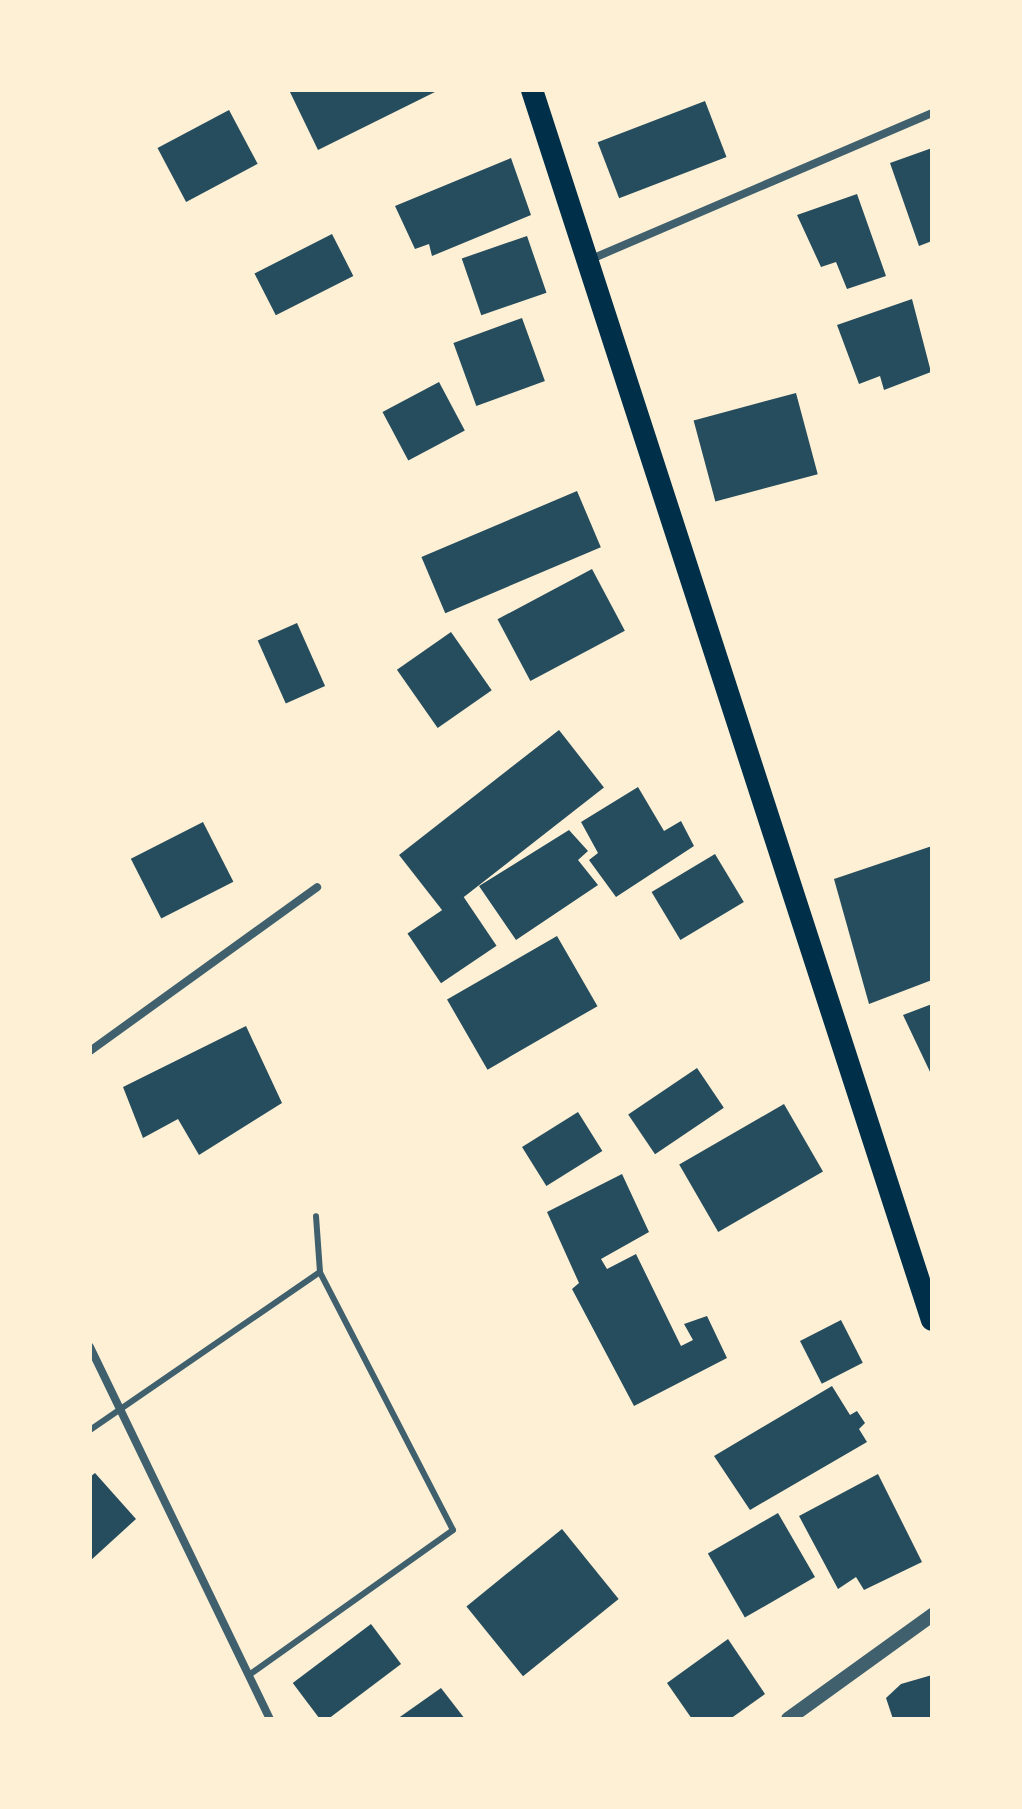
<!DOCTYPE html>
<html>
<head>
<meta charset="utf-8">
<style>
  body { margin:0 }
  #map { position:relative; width:1022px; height:1809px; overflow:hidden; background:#fdf0d5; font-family:Mulish,sans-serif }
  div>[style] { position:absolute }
  .building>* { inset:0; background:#264d5e; transform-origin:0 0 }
  .service>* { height:6px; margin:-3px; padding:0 3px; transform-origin:3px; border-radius:3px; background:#3f606c }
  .minor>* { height:8px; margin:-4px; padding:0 4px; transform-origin:4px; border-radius:4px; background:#3f606c }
  .tertiary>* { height:14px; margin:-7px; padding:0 7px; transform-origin:7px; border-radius:7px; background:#3f606c }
  .trunk>* { height:22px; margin:-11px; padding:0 11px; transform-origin:11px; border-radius:11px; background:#003049 }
  span { translate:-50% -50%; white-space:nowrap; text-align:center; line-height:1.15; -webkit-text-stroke:7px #fdf0d5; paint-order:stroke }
  .frame { position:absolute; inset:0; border:92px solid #fdf0d5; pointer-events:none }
</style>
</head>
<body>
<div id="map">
  <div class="building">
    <div style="clip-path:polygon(289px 90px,439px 90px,318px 150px)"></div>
    <div style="left:705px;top:101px;width:60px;height:115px;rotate:69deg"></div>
    <div style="left:229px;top:110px;width:61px;height:81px;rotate:62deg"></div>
    <div style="clip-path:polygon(932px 148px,932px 241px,919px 246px,890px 163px)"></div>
    <div style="clip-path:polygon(511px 158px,531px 215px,432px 256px,429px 244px,415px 249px,395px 206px)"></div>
    <div style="clip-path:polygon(857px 194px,886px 276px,847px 289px,836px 262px,821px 267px,797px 215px)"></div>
    <div style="left:332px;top:234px;width:47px;height:87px;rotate:63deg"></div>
    <div style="left:527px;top:236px;width:60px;height:69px;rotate:71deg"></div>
    <div style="clip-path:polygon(912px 299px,931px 372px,884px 390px,880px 376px,859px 384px,837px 325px)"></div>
    <div style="left:522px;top:318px;width:67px;height:73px;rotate:70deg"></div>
    <div style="left:439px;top:382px;width:55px;height:64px;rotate:62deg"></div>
    <div style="left:796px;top:393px;width:84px;height:106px;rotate:75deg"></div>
    <div style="left:577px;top:491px;width:61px;height:169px;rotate:67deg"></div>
    <div style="left:592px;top:569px;width:70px;height:107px;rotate:62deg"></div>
    <div style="left:297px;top:623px;width:69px;height:43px;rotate:66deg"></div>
    <div style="left:451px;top:632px;width:71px;height:66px;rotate:55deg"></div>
    <div style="left:559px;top:730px;width:73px;height:203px;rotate:52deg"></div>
    <div style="clip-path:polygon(638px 787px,664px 831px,681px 821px,694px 846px,616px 897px,589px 860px,598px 853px,581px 822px)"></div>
    <div style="left:203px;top:822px;width:67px;height:81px;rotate:63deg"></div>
    <div style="clip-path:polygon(569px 830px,588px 851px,578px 860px,598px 885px,516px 940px,479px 886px)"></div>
    <div style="clip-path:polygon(932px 846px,932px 980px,869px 1004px,834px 879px)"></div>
    <div style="left:715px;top:854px;width:56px;height:74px;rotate:59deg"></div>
    <div style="left:463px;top:896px;width:60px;height:67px;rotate:56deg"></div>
    <div style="left:557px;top:936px;width:81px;height:127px;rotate:60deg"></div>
    <div style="clip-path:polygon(932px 1004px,932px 1076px,903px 1015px)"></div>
    <div style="clip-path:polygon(246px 1026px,282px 1103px,199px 1155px,178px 1119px,143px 1138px,123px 1087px)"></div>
    <div style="left:697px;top:1068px;width:48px;height:83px;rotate:56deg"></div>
    <div style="left:784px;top:1104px;width:78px;height:121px;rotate:60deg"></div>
    <div style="left:578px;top:1112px;width:46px;height:66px;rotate:58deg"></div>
    <div style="clip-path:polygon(622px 1174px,649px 1232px,601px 1259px,607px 1269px,636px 1254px,681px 1346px,693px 1340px,684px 1324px,707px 1316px,727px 1358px,634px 1406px,572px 1289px,579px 1283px,547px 1212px)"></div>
    <div style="left:841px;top:1320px;width:48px;height:46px;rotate:63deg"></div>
    <div style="clip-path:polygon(832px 1386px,850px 1415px,857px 1411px,865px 1423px,859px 1429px,867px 1442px,750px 1510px,714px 1456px)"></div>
    <div style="clip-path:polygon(95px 1473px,136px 1519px,90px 1561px,90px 1477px)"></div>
    <div style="clip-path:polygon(878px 1474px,922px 1562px,864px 1590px,856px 1577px,838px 1589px,799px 1516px)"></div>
    <div style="left:778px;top:1513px;width:74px;height:81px;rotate:60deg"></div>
    <div style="left:562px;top:1529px;width:90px;height:123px;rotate:51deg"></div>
    <div style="left:371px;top:1624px;width:50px;height:98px;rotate:53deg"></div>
    <div style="clip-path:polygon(728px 1639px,765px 1694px,730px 1719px,692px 1719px,667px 1683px)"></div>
    <div style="clip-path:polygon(932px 1675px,932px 1719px,893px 1719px,886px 1698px,901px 1684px)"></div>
    <div style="clip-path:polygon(441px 1688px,465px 1719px,397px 1719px)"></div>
  </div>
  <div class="service">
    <div style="left:90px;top:1430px;width:279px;rotate:-34.5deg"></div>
    <div style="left:320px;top:1272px;width:56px;rotate:-94.1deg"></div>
    <div style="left:249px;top:1675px;width:250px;rotate:-35.4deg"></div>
    <div style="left:453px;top:1530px;width:290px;rotate:-117.3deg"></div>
  </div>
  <div class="minor">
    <div style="left:589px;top:260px;width:373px;rotate:-23.2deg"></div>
    <div style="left:90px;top:1051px;width:280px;rotate:-35.8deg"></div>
    <div style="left:90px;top:1347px;width:413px;rotate:64.2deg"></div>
  </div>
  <div class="tertiary">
    <div style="left:788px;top:1719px;width:178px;rotate:-35.8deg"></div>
  </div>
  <div class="trunk">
    <div style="left:532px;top:90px;width:1293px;rotate:71.99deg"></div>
  </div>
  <div class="frame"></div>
</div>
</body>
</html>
